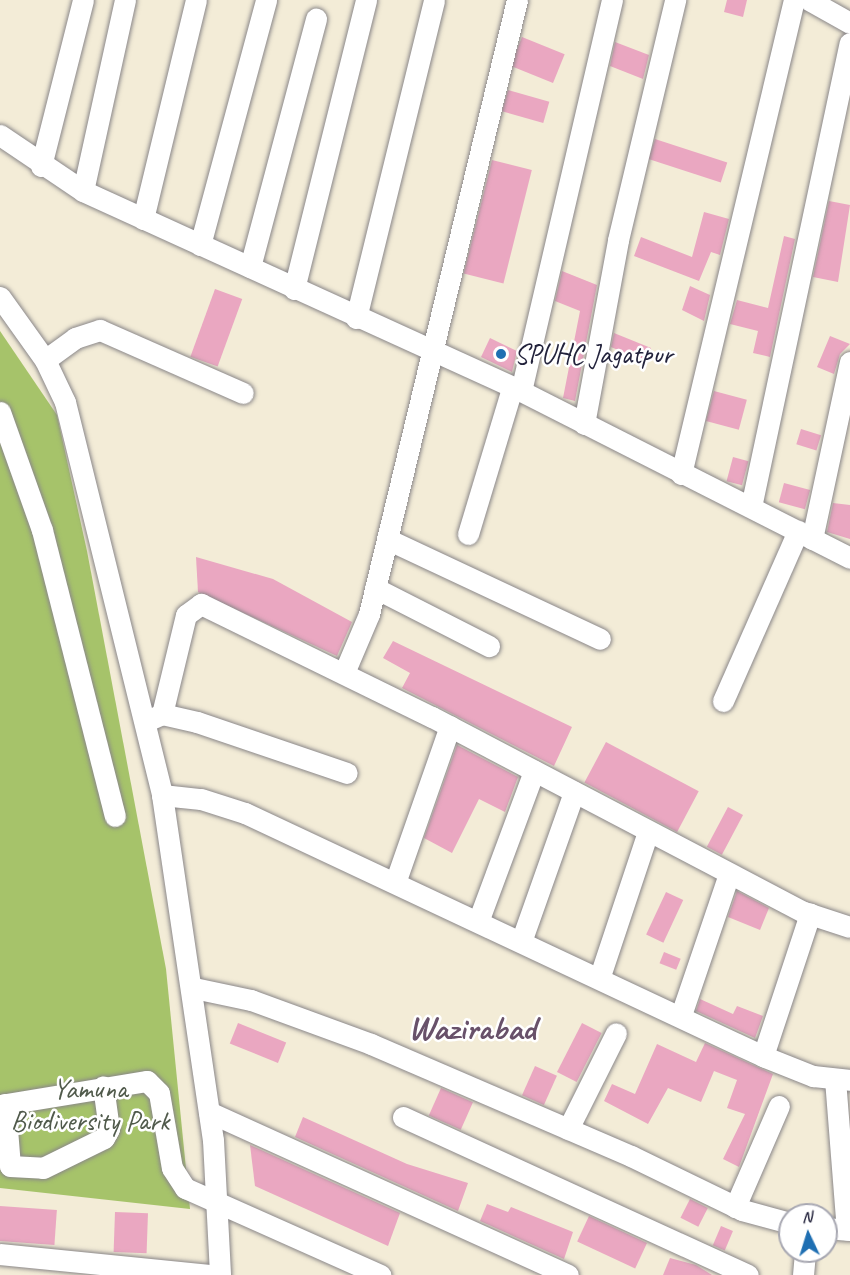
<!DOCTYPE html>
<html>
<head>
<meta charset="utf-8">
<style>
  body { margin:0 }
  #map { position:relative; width:850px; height:1275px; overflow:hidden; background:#f3ecd7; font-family:Caveat,sans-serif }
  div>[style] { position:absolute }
  .green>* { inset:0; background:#a6c36a }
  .building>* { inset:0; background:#eaa7c1; transform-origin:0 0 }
  .roads { filter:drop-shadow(0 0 2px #8a8789) drop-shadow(0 0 2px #8a8789) }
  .minor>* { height:21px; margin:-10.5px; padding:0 10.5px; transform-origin:10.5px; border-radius:10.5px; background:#fff }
  .dots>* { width:16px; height:16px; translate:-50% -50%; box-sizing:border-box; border:3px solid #fff; border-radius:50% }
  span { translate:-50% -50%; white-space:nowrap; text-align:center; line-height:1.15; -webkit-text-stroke:5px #fff; paint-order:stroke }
  .poi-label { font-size:28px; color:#22223b }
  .left { translate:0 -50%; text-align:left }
  .park-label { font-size:28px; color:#505a4b }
  .district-label { font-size:34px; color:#68516a; font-weight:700 }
  .north { position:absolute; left:778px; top:1203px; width:60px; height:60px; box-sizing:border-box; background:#fff; border:2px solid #a7a7b1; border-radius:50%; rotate:356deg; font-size:16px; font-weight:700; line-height:24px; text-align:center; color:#22223b }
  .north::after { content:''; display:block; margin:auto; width:21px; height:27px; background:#1f6fb2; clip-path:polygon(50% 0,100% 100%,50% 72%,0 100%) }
</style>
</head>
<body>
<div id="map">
  <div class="green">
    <div style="clip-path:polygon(0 331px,57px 415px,87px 551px,166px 969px,190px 1209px,0 1188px)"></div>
  </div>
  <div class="building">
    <div style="clip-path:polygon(727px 0,747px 0,743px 17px,724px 12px)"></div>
    <div style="left:522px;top:37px;width:46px;height:31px;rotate:22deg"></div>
    <div style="clip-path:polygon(615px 42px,649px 55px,643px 79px,610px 66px)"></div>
    <div style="left:508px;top:90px;width:43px;height:22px;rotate:16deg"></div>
    <div style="left:655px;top:139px;width:76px;height:21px;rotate:18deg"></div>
    <div style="left:492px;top:160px;width:41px;height:117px;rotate:14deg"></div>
    <div style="clip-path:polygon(829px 201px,850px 205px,838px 282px,813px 277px)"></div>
    <div style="clip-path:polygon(704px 212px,729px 219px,720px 255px,711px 252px,699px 281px,634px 256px,641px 237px,692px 257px)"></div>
    <div style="clip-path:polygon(784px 236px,795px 239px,770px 357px,753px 353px,758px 331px,730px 324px,737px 300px,768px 308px)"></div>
    <div style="clip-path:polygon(562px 271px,597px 285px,575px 401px,563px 398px,580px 311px,555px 301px)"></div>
    <div style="clip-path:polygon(690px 286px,710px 295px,704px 321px,682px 310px)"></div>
    <div style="left:215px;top:289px;width:29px;height:72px;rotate:20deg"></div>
    <div style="clip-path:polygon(614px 333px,651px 348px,645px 362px,611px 347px)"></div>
    <div style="clip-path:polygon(830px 336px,850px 344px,840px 354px,834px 374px,817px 367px)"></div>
    <div style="clip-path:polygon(490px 338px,517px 351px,512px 372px,481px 357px)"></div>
    <div style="left:714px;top:391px;width:34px;height:31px;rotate:15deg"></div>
    <div style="left:801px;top:429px;width:21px;height:16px;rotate:17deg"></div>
    <div style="left:733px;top:457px;width:16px;height:25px;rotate:15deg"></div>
    <div style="left:784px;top:483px;width:27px;height:20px;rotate:15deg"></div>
    <div style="clip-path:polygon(833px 503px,850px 505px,850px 539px,827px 532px)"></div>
    <div style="clip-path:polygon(196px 557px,273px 579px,352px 622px,337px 656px,198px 592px)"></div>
    <div style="clip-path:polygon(393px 641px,572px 727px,554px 766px,402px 688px,410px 673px,383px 658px)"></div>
    <div style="left:606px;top:742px;width:105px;height:46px;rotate:28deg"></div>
    <div style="clip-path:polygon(457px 745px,518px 777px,505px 812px,479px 799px,452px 853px,424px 838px)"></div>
    <div style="left:728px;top:807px;width:17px;height:45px;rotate:28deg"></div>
    <div style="clip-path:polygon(737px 891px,769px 908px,760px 930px,728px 917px)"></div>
    <div style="left:666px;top:892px;width:19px;height:47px;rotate:25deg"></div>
    <div style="left:664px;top:952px;width:18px;height:12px;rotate:22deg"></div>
    <div style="clip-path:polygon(700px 999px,733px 1014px,737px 1006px,763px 1016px,755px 1038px,696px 1011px)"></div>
    <div style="left:238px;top:1023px;width:52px;height:22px;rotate:22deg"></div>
    <div style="left:582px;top:1023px;width:22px;height:55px;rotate:27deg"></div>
    <div style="clip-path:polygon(705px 1043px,773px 1074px,739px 1167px,723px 1159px,745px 1114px,727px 1108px,737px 1080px,714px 1071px,701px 1102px,668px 1088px,648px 1124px,604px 1101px,612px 1084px,635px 1094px,657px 1044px,696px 1062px)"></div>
    <div style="left:535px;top:1066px;width:24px;height:32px;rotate:24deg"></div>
    <div style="left:441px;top:1088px;width:35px;height:30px;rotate:24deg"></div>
    <div style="clip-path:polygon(303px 1117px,407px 1164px,468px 1183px,458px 1211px,295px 1137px)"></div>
    <div style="clip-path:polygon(250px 1145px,400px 1213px,388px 1246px,255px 1186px)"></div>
    <div style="left:690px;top:1199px;width:20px;height:21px;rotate:27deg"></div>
    <div style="clip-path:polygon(487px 1204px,508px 1212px,511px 1207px,573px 1232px,564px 1259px,480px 1221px)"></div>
    <div style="left:0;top:1206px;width:57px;height:35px;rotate:4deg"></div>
    <div style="left:115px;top:1212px;width:33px;height:40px;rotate:2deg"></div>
    <div style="left:589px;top:1216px;width:64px;height:28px;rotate:25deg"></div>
    <div style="left:721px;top:1226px;width:13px;height:21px;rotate:23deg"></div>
    <div style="clip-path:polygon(670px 1258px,696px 1265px,712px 1275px,663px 1275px)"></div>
  </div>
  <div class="roads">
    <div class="minor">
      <div style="left:809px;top:0;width:47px;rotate:29.3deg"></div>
      <div style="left:0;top:135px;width:100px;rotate:34deg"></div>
      <div style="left:83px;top:191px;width:482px;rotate:24.5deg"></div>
      <div style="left:521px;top:391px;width:369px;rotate:26.9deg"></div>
      <div style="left:41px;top:166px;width:171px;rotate:-75.8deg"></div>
      <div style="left:83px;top:191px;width:196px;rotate:-77.6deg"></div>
      <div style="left:143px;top:219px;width:225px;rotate:-76.4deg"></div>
      <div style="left:200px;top:245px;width:254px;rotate:-74.9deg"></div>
      <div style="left:250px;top:267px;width:257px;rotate:-75.1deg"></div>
      <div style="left:294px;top:289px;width:298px;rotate:-76deg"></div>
      <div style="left:0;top:297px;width:77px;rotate:54.5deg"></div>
      <div style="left:45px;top:360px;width:47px;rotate:64.5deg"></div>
      <div style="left:65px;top:402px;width:405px;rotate:76.1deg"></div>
      <div style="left:162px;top:795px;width:349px;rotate:81.6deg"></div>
      <div style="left:213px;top:1140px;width:135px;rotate:87deg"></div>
      <div style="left:356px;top:318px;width:327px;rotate:-76.2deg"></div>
      <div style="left:45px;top:360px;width:37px;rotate:-36deg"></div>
      <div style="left:75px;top:338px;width:26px;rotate:-18deg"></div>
      <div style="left:100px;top:330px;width:156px;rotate:23.8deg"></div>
      <div style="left:521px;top:391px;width:401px;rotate:-76.9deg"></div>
      <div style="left:0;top:412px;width:125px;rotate:70.4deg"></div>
      <div style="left:42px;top:530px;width:295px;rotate:75.7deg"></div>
      <div style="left:584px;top:424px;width:187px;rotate:-79.5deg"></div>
      <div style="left:618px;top:240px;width:247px;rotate:-76.6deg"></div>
      <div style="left:681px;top:474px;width:487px;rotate:-76.6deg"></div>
      <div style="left:751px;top:507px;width:474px;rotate:-78deg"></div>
      <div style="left:468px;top:534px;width:152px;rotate:-73.2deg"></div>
      <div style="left:387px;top:539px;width:235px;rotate:25.1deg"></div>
      <div style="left:812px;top:539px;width:181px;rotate:-77.9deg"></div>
      <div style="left:375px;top:588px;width:128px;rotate:27deg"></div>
      <div style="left:344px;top:673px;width:64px;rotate:-67deg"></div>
      <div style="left:369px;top:614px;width:632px;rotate:-76.45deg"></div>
      <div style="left:723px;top:701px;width:186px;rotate:-66.2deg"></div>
      <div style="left:162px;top:714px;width:102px;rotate:-76.4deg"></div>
      <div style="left:186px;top:615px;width:19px;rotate:-36deg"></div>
      <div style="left:201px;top:604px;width:257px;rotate:26.1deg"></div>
      <div style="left:432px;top:717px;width:420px;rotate:27.7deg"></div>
      <div style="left:804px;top:912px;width:48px;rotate:18.1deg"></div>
      <div style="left:151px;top:719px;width:12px;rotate:-24deg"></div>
      <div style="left:162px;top:714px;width:36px;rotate:13deg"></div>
      <div style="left:197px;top:722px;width:158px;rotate:18.8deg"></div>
      <div style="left:162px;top:795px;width:39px;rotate:6deg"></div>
      <div style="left:201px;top:799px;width:46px;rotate:17.7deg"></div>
      <div style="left:245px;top:813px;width:574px;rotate:25.14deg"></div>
      <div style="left:765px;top:1057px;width:52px;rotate:21.6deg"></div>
      <div style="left:813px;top:1076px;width:37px;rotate:6deg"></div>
      <div style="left:396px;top:880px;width:163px;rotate:-70.7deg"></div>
      <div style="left:479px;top:919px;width:158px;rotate:-69.6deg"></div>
      <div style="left:522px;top:939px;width:156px;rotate:-70.5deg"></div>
      <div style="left:600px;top:976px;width:152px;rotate:-71.6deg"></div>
      <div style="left:194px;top:988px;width:58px;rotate:11.9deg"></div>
      <div style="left:251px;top:1000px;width:128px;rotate:20.1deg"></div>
      <div style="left:371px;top:1044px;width:283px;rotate:23.3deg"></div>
      <div style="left:631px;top:1156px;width:123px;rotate:25.9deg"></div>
      <div style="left:742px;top:1210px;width:50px;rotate:15.2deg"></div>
      <div style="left:681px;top:1015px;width:149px;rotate:-71.2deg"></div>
      <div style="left:763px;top:1056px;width:150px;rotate:-71.7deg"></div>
      <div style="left:835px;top:1079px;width:151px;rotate:85.5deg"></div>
      <div style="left:5px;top:1104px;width:62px;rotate:85.4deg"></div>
      <div style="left:10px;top:1166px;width:33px;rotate:3deg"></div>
      <div style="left:43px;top:1168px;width:68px;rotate:-26.2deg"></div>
      <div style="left:104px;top:1138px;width:10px;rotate:-61deg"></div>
      <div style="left:109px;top:1129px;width:43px;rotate:-97.9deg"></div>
      <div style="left:0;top:1105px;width:149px;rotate:-9.3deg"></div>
      <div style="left:147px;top:1081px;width:17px;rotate:45deg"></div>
      <div style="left:159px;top:1093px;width:76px;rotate:80.2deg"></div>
      <div style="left:172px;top:1168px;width:24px;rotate:57deg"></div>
      <div style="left:185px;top:1188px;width:214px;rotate:24deg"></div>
      <div style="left:209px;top:1112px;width:394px;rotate:24.4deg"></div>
      <div style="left:403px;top:1117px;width:379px;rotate:24.6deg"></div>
      <div style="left:568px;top:1129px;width:107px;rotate:-63.4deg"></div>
      <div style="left:735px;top:1207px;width:110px;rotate:-66.5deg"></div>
      <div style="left:826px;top:1228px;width:24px;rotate:5deg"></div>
      <div style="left:0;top:1254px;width:210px;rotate:5.7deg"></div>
      <div style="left:803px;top:1275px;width:24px;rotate:-85deg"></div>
    </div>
  </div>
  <div class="dots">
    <div style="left:501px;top:354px;background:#1f6fb2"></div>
  </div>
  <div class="poi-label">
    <span class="left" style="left:514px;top:354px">SPUHC Jagatpur</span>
  </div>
  <div class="park-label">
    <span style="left:90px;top:1105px">Yamuna<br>Biodiversity Park</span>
  </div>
  <div class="district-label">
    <span style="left:472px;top:1028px">Wazirabad</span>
  </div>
  <div class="north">N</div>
</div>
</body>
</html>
